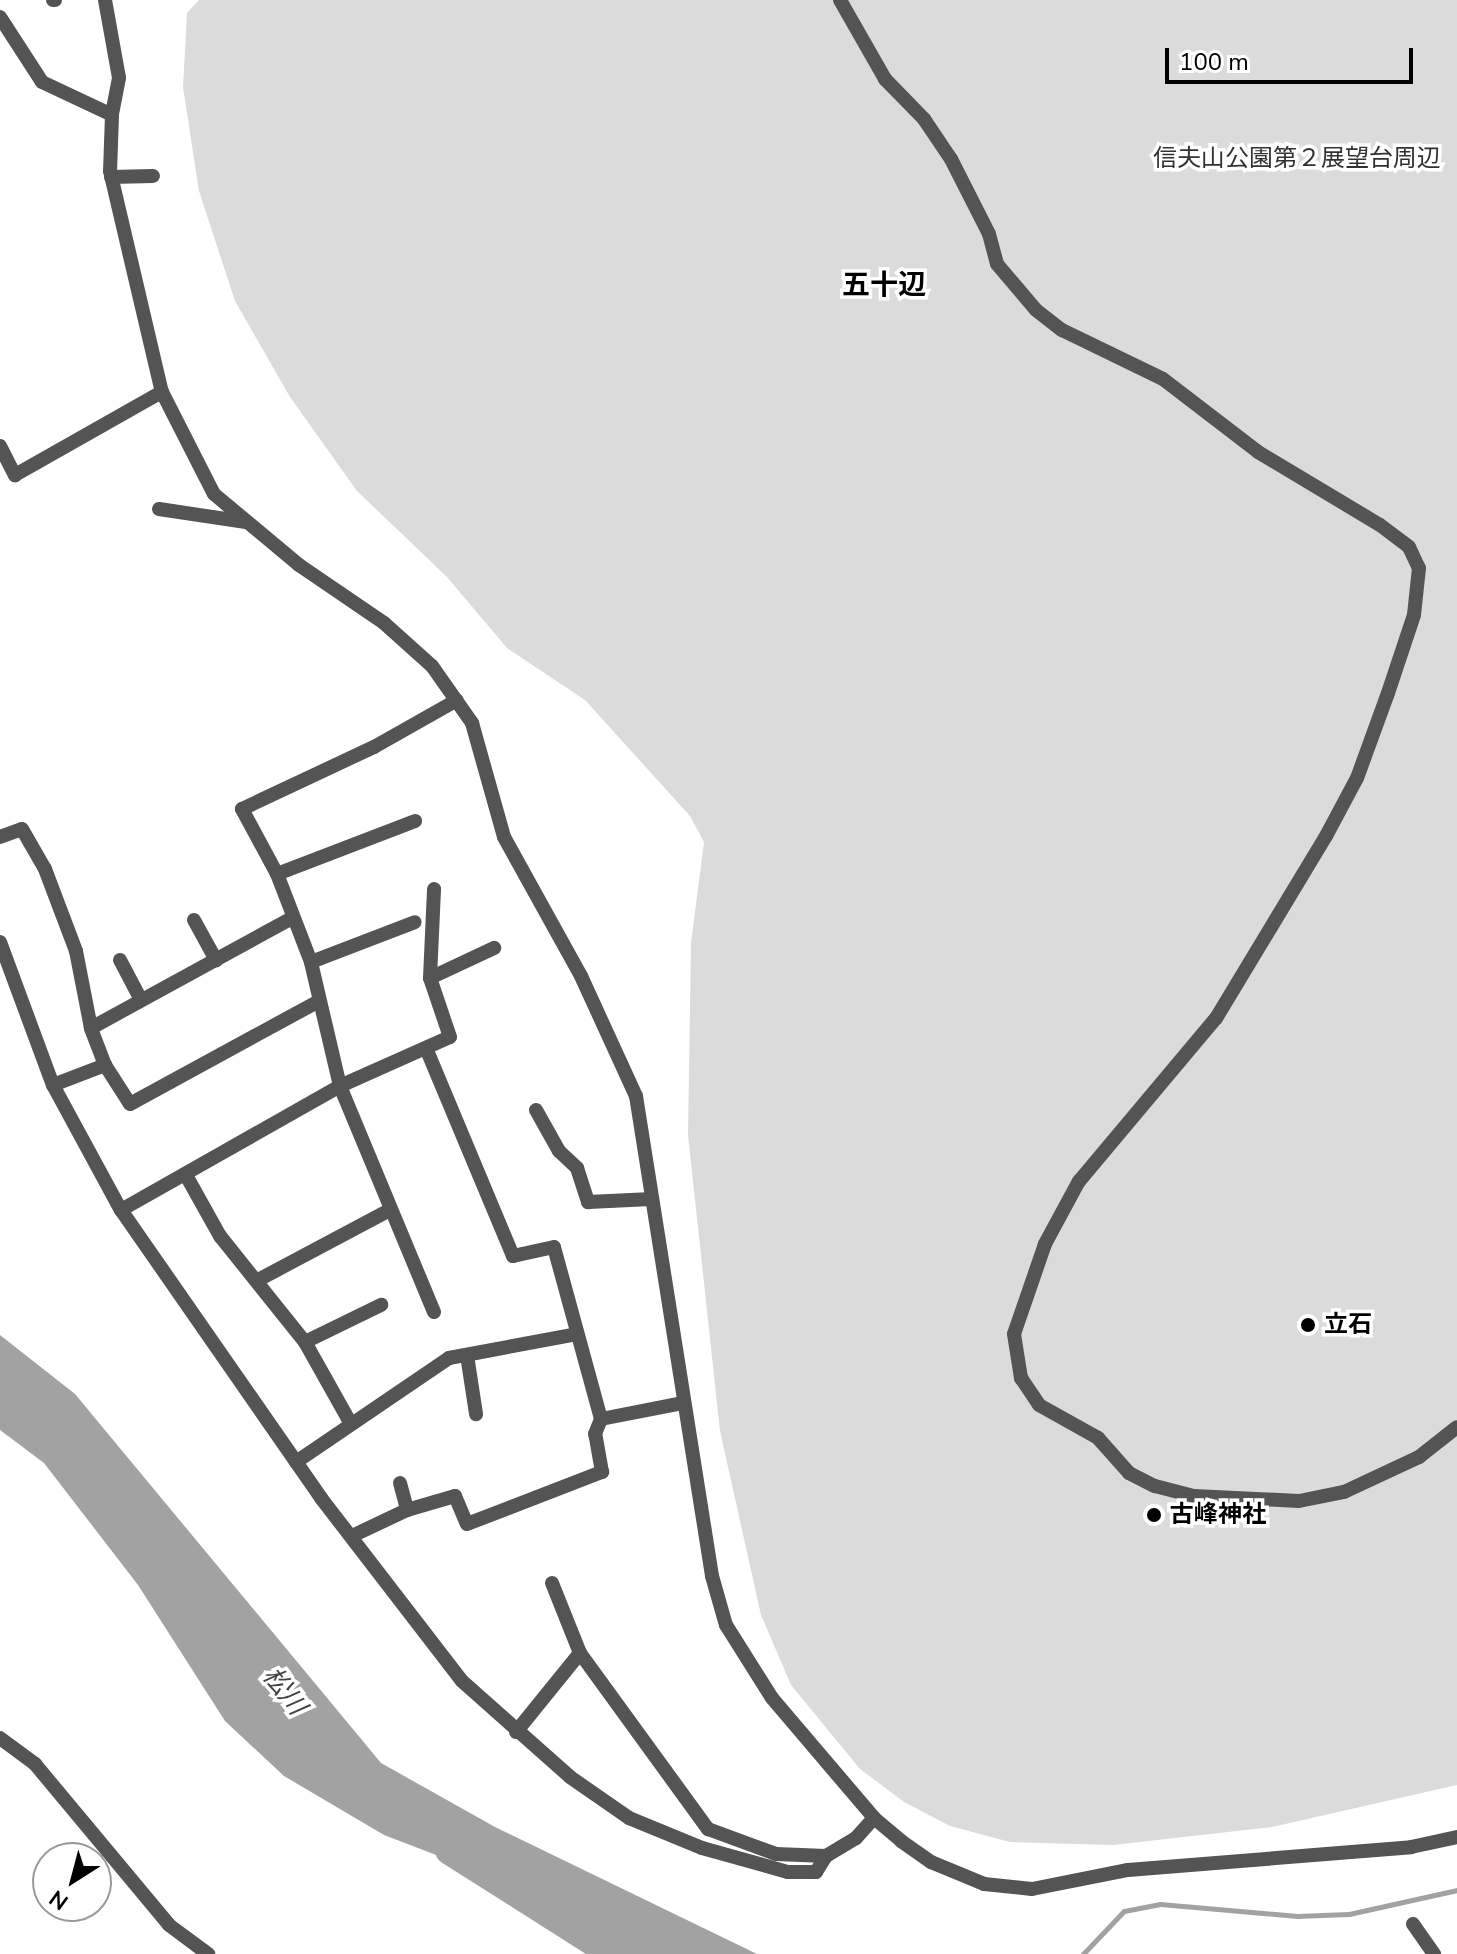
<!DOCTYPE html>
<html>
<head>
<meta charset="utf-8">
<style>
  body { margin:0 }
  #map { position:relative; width:1457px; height:1954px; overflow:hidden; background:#fff; font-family:"Nunito Sans","Noto Sans JP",sans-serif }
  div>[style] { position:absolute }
  .green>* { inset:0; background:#dbdbdb }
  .water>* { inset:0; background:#a2a2a2 }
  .stream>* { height:5px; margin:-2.5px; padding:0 2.5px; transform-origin:2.5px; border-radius:2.5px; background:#a2a2a2 }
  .river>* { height:30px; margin:-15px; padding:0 15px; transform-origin:15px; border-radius:15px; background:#a2a2a2 }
  .street>* { height:14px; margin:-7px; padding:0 7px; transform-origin:7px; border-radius:7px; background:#545454 }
  .dots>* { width:22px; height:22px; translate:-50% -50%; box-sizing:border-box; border:4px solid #fff; border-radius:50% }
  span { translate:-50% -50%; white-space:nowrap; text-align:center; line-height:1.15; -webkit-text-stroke:7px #fff; paint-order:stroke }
  .park-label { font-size:24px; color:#323232 }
  .poi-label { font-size:24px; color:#000; font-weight:700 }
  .left { translate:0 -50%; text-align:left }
  .water-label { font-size:26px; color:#434343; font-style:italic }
  .quarter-label { font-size:28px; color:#000; font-weight:700 }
  .north { position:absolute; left:32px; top:1842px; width:80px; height:80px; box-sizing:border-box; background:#fff; border:2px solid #999; border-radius:50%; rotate:216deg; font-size:22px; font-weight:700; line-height:32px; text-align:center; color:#000 }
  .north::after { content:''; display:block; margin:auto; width:28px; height:36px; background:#000; clip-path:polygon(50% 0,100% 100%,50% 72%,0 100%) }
  .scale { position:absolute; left:1165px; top:48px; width:248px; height:36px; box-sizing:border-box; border:4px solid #000; border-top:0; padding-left:10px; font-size:24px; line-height:28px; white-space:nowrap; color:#000; -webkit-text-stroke:6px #fff; paint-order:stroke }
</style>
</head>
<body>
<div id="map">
  <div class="green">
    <div style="clip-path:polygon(199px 0,1457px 0,1457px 1785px,1272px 1827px,1113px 1845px,1010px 1842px,950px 1826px,904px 1802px,860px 1769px,791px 1685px,761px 1615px,720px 1431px,688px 1135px,691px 943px,704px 842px,690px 816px,585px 700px,507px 648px,447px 577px,357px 491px,290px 397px,235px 301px,199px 191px,183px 87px,187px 13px)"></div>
  </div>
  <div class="water">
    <div style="clip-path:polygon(0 1335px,75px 1394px,381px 1763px,495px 1827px,757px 1954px,599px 1954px,538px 1894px,384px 1835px,284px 1776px,225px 1721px,138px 1585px,44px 1463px,0 1430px)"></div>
  </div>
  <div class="stream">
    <div style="left:1083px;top:1954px;width:59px;rotate:-46.4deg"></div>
    <div style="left:1124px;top:1911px;width:37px;rotate:-11deg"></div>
    <div style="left:1160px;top:1904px;width:138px;rotate:5deg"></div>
    <div style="left:1297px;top:1916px;width:52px;rotate:-2.2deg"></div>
    <div style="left:1349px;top:1914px;width:111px;rotate:-12.5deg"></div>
  </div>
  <div class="river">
    <div style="left:450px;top:1850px;width:194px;rotate:32.4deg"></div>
  </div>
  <div class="street">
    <div style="left:53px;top:0;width:2px"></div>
    <div style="left:105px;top:0;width:79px;rotate:79.8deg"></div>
    <div style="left:119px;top:78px;width:38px;rotate:101deg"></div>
    <div style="left:840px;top:0;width:91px;rotate:60.3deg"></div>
    <div style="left:885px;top:79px;width:56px;rotate:45.7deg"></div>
    <div style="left:924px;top:119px;width:48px;rotate:56deg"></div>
    <div style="left:951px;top:159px;width:84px;rotate:63.1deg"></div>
    <div style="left:989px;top:234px;width:31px;rotate:75deg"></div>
    <div style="left:997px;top:264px;width:60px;rotate:49.7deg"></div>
    <div style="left:1036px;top:310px;width:33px;rotate:38deg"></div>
    <div style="left:1062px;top:330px;width:112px;rotate:25.9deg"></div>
    <div style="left:1163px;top:379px;width:120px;rotate:37.5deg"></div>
    <div style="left:1258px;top:452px;width:142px;rotate:30.9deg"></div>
    <div style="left:1380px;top:525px;width:36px;rotate:37deg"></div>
    <div style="left:1409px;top:547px;width:23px;rotate:65deg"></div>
    <div style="left:1419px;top:568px;width:47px;rotate:96.1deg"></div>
    <div style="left:1414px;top:615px;width:82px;rotate:108.4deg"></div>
    <div style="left:1388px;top:693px;width:90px;rotate:110deg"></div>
    <div style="left:1357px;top:778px;width:66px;rotate:118.1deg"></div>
    <div style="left:1326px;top:836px;width:213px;rotate:121.1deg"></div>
    <div style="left:1216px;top:1018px;width:213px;rotate:130deg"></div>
    <div style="left:1079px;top:1181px;width:72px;rotate:118.4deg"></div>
    <div style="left:1045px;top:1244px;width:95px;rotate:109deg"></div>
    <div style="left:1014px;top:1334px;width:45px;rotate:81deg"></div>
    <div style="left:1021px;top:1378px;width:32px;rotate:56deg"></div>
    <div style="left:1039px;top:1405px;width:68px;rotate:29.2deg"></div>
    <div style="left:1098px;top:1438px;width:47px;rotate:48.5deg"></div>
    <div style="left:1129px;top:1473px;width:29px;rotate:27deg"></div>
    <div style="left:1155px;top:1486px;width:40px;rotate:14.4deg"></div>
    <div style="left:1194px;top:1496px;width:105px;rotate:2.7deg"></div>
    <div style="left:1299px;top:1501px;width:46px;rotate:-11.3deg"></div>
    <div style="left:1344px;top:1492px;width:83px;rotate:-25deg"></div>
    <div style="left:1419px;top:1457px;width:48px;rotate:-38.3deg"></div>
    <div style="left:0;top:17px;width:77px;rotate:57.1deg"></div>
    <div style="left:42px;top:82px;width:77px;rotate:25.2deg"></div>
    <div style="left:112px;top:115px;width:56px;rotate:92deg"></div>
    <div style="left:110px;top:171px;width:227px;rotate:76.8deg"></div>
    <div style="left:162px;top:392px;width:114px;rotate:63deg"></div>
    <div style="left:214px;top:494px;width:111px;rotate:39.9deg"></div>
    <div style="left:299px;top:565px;width:103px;rotate:34.3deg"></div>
    <div style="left:384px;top:623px;width:64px;rotate:41.9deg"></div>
    <div style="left:432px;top:666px;width:70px;rotate:54.9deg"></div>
    <div style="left:472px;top:723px;width:118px;rotate:74.3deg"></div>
    <div style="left:504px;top:837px;width:159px;rotate:61deg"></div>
    <div style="left:581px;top:976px;width:132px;rotate:65.4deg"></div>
    <div style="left:636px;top:1096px;width:486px;rotate:81deg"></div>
    <div style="left:712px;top:1576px;width:51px;rotate:74.1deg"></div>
    <div style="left:726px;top:1625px;width:86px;rotate:57.8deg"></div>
    <div style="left:772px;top:1698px;width:157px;rotate:49.6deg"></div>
    <div style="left:874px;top:1818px;width:35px;rotate:40deg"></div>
    <div style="left:901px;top:1841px;width:37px;rotate:35deg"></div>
    <div style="left:931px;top:1862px;width:57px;rotate:22.5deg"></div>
    <div style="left:984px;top:1884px;width:48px;rotate:5.9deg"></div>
    <div style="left:1032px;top:1889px;width:98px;rotate:-11.2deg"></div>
    <div style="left:1128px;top:1870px;width:284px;rotate:-4.6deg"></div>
    <div style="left:1411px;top:1847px;width:47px;rotate:-12.3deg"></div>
    <div style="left:111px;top:177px;width:42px;rotate:-1.4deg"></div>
    <div style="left:0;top:446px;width:33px;rotate:63deg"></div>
    <div style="left:15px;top:475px;width:169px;rotate:-29.5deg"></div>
    <div style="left:159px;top:509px;width:88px;rotate:8.5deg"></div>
    <div style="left:0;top:837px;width:23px;rotate:-20deg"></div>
    <div style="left:22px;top:829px;width:46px;rotate:60.1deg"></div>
    <div style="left:45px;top:869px;width:88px;rotate:69.3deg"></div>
    <div style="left:76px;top:951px;width:78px;rotate:79deg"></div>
    <div style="left:277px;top:874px;width:148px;rotate:-21deg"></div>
    <div style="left:194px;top:920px;width:46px;rotate:61.2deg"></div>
    <div style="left:0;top:942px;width:153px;rotate:69.7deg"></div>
    <div style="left:53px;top:1085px;width:142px;rotate:61.5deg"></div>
    <div style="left:121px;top:1210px;width:351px;rotate:55.2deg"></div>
    <div style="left:321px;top:1498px;width:231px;rotate:52.4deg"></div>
    <div style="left:462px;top:1681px;width:144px;rotate:41.6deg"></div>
    <div style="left:570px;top:1777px;width:72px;rotate:34.8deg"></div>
    <div style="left:629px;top:1818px;width:79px;rotate:22.3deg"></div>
    <div style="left:702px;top:1848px;width:89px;rotate:15.6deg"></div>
    <div style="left:788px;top:1872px;width:28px"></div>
    <div style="left:816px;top:1872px;width:19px;rotate:-58deg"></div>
    <div style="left:826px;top:1856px;width:35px;rotate:-31deg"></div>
    <div style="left:856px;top:1838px;width:27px;rotate:-48deg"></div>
    <div style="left:120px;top:960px;width:45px;rotate:62.3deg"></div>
    <div style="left:311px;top:962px;width:111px;rotate:-21deg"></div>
    <div style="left:430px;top:978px;width:71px;rotate:-25.1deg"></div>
    <div style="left:105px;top:1065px;width:40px;rotate:-111deg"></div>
    <div style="left:91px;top:1028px;width:229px;rotate:-28.7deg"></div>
    <div style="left:53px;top:1085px;width:56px;rotate:-21deg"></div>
    <div style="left:105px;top:1065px;width:46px;rotate:57.3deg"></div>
    <div style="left:130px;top:1104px;width:213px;rotate:-28.6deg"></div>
    <div style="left:536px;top:1110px;width:47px;rotate:60.7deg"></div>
    <div style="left:559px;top:1151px;width:25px;rotate:43deg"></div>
    <div style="left:577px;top:1168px;width:36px;rotate:72deg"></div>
    <div style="left:588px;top:1202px;width:64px;rotate:-2.7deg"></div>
    <div style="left:187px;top:1177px;width:68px;rotate:60.8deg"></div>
    <div style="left:220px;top:1236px;width:136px;rotate:51.3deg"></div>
    <div style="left:305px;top:1342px;width:94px;rotate:60.7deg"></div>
    <div style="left:121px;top:1210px;width:252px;rotate:-29.5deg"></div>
    <div style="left:340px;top:1086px;width:120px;rotate:-24deg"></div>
    <div style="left:450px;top:1037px;width:62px;rotate:-108.7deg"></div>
    <div style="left:430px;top:978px;width:89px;rotate:-87.4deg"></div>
    <div style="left:258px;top:1280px;width:147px;rotate:-28deg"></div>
    <div style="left:434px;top:1312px;width:245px;rotate:-112.6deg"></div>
    <div style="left:340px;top:1086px;width:127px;rotate:-103.2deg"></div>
    <div style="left:311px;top:962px;width:94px;rotate:-111.1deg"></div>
    <div style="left:277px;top:874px;width:74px;rotate:-118.3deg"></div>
    <div style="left:242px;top:809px;width:146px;rotate:-25.2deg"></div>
    <div style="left:374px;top:747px;width:95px;rotate:-29.5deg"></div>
    <div style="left:305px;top:1342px;width:85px;rotate:-26deg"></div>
    <div style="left:467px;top:1355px;width:60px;rotate:81.3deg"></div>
    <div style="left:601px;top:1419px;width:84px;rotate:-11deg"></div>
    <div style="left:296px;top:1462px;width:185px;rotate:-34.2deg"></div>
    <div style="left:449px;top:1358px;width:130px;rotate:-10.6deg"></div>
    <div style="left:400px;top:1483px;width:28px;rotate:75deg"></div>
    <div style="left:352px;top:1536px;width:61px;rotate:-25.3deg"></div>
    <div style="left:407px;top:1510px;width:50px;rotate:-16.3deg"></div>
    <div style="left:455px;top:1496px;width:30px;rotate:67deg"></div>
    <div style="left:467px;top:1524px;width:145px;rotate:-21.1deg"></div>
    <div style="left:602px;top:1472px;width:39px;rotate:-100deg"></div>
    <div style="left:595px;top:1434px;width:16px;rotate:-68deg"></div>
    <div style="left:601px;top:1419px;width:178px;rotate:-105.3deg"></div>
    <div style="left:554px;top:1247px;width:42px;rotate:167.6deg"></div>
    <div style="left:513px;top:1256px;width:225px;rotate:-112.7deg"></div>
    <div style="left:552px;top:1583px;width:75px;rotate:68.2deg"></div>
    <div style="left:580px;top:1653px;width:218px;rotate:54deg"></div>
    <div style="left:708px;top:1829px;width:72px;rotate:20.2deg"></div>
    <div style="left:776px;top:1854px;width:50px;rotate:2.3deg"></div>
    <div style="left:516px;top:1732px;width:102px;rotate:-51deg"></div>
    <div style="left:0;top:1738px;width:44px;rotate:36.6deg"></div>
    <div style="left:35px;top:1764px;width:209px;rotate:50.2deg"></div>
    <div style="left:169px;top:1925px;width:49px;rotate:36.6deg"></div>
    <div style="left:1413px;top:1924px;width:37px;rotate:55deg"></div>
  </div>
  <div class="dots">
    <div style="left:1308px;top:1325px;background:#000"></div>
    <div style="left:1154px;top:1515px;background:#000"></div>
  </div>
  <div class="park-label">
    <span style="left:1297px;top:159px">信夫山公園第２展望台周辺</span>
  </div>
  <div class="poi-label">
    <span class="left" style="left:1324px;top:1325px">立石</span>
    <span class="left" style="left:1170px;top:1515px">古峰神社</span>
  </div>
  <div class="water-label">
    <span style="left:284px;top:1691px;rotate:52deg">松川</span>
  </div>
  <div class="quarter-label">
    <span style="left:884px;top:285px">五十辺</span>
  </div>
  <div class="north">N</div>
  <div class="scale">100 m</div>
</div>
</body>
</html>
